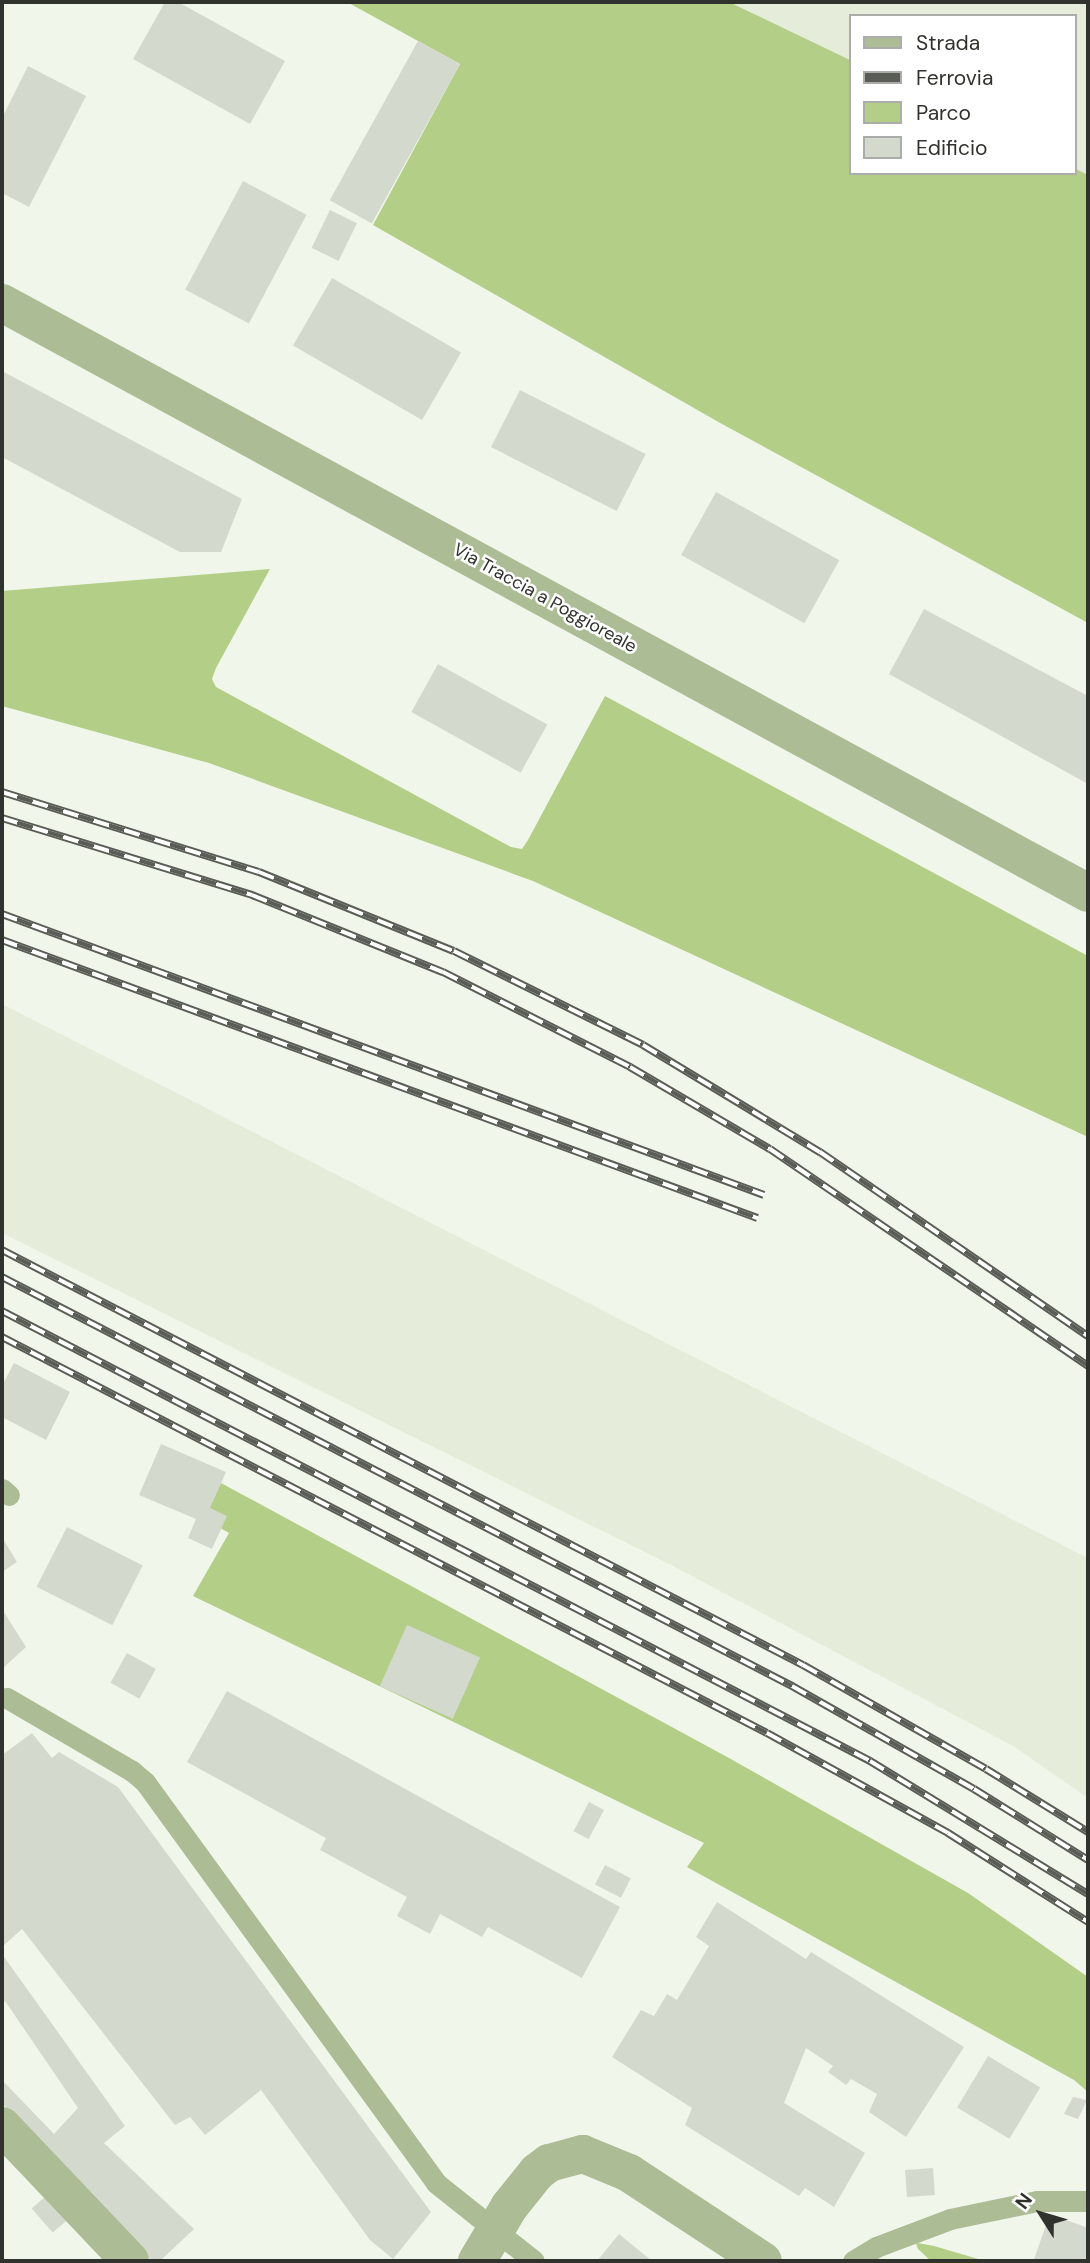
<!DOCTYPE html>
<html>
<head>
<meta charset="utf-8">
<style>
  body { margin:0 }
  #map { position:relative; width:1090px; height:2263px; overflow:hidden; background:#f1f6eb; font-family:"DM Sans",sans-serif }
  div>[style] { position:absolute }
  .built>* { inset:0; background:#e5edda }
  .green>* { inset:0; background:#b2ce87 }
  .building>* { inset:0; background:#d4d9ce; transform-origin:0 0 }
  .lane>* { height:21px; margin:-10.5px; padding:0 10.5px; transform-origin:10.5px; border-radius:10.5px; background:#acbc94 }
  .street>* { height:38px; margin:-19px; padding:0 19px; transform-origin:19px; border-radius:19px; background:#acbc94 }
  .rail>* { height:8px; margin-top:-4px; transform-origin:0; background:repeating-linear-gradient(90deg,#fff 0 16px,#5a5d56 0 32px); box-sizing:border-box; border-block:2px solid #5a5d56 }
  span { translate:-50% -50%; white-space:nowrap; text-align:center; line-height:1.15; -webkit-text-stroke:5px #fff; paint-order:stroke }
  .street-label { font-size:18px; color:#30322d }
  .frame { position:absolute; inset:0; border:4px solid #30322d; pointer-events:none }
  .legend { position:absolute; left:849px; top:14px; width:228px; height:161px; box-sizing:border-box; background:#fff; border:2px solid #acadab; margin:0; padding:9px 12px; list-style:none; font-size:21px; color:#30322d }
  .legend li { display:flex; align-items:center; gap:14px; height:35px }
  .legend b { width:35px; border:2px solid #acadab }
  .north { position:absolute; left:1006px; top:2179px; width:70px; height:70px; -webkit-text-stroke:5px #fff; paint-order:stroke; rotate:307deg; font-size:19px; font-weight:700; line-height:28px; text-align:center; color:#30322d }
  .north::after { content:''; display:block; margin:auto; width:24px; height:32px; background:#30322d; clip-path:polygon(50% 0,100% 100%,50% 72%,0 100%) }
</style>
</head>
<body>
<div id="map">
  <div class="built">
    <div style="clip-path:polygon(729px 2px,1088px 2px,1088px 175px,1074px 168px,1074px 16px,850px 16px,850px 60px)"></div>
    <div style="clip-path:polygon(2px 1004px,1088px 1558px,1088px 1798px,1013px 1746px,669px 1564px,2px 1233px)"></div>
  </div>
  <div class="green">
    <div style="clip-path:polygon(347px 2px,729px 2px,850px 60px,850px 173px,1074px 173px,1074px 168px,1088px 175px,1088px 623px,722px 424px,373px 225px,460px 64px)"></div>
    <div style="clip-path:polygon(270px 569px,216px 668px,212px 679px,216px 687px,511px 847px,522px 849px,528px 840px,605px 696px,1088px 956px,1088px 1137px,533px 881px,209px 763px,2px 706px,2px 591px)"></div>
    <div style="clip-path:polygon(221px 1483px,729px 1758px,968px 1893px,1088px 1977px,1088px 2092px,1074px 2080px,687px 1867px,704px 1843px,193px 1596px,229px 1533px,204px 1519px)"></div>
    <div style="clip-path:polygon(918px 2243px,934px 2246px,985px 2261px,931px 2261px,918px 2249px,916px 2244px)"></div>
  </div>
  <div class="building">
    <div style="clip-path:polygon(165px 2px,178px 2px,285px 61px,250px 124px,133px 59px)"></div>
    <div style="left:418px;top:41px;width:48px;height:182px;rotate:29deg"></div>
    <div style="clip-path:polygon(28px 66px,86px 96px,29px 207px,2px 193px,2px 118px)"></div>
    <div style="left:243px;top:181px;width:72px;height:123px;rotate:28deg"></div>
    <div style="left:330px;top:210px;width:30px;height:42px;rotate:26deg"></div>
    <div style="left:332px;top:278px;width:149px;height:78px;rotate:30deg"></div>
    <div style="clip-path:polygon(2px 371px,242px 499px,221px 552px,180px 552px,2px 457px)"></div>
    <div style="left:520px;top:390px;width:141px;height:64px;rotate:27deg"></div>
    <div style="left:716px;top:492px;width:141px;height:72px;rotate:29deg"></div>
    <div style="clip-path:polygon(924px 609px,1088px 696px,1088px 784px,889px 674px)"></div>
    <div style="left:438px;top:664px;width:125px;height:55px;rotate:29deg"></div>
    <div style="clip-path:polygon(14px 1363px,70px 1392px,46px 1440px,2px 1417px,2px 1386px)"></div>
    <div style="clip-path:polygon(161px 1444px,226px 1472px,210px 1508px,227px 1516px,212px 1549px,188px 1538px,196px 1519px,139px 1495px)"></div>
    <div style="left:67px;top:1527px;width:85px;height:67px;rotate:27deg"></div>
    <div style="clip-path:polygon(2px 1537px,17px 1562px,2px 1572px)"></div>
    <div style="clip-path:polygon(2px 1609px,26px 1647px,2px 1669px)"></div>
    <div style="left:407px;top:1625px;width:80px;height:67px;rotate:24deg"></div>
    <div style="left:127px;top:1653px;width:33px;height:34px;rotate:29deg"></div>
    <div style="clip-path:polygon(227px 1691px,620px 1907px,582px 1978px,488px 1927px,482px 1937px,440px 1914px,430px 1934px,397px 1916px,407px 1897px,320px 1850px,326px 1838px,187px 1762px)"></div>
    <div style="clip-path:polygon(32px 1733px,52px 1758px,59px 1752px,118px 1787px,431px 2212px,393px 2259px,370px 2240px,261px 2090px,205px 2135px,190px 2117px,175px 2125px,22px 1929px,2px 1947px,2px 1755px)"></div>
    <div style="left:589px;top:1802px;width:17px;height:33px;rotate:28deg"></div>
    <div style="left:605px;top:1865px;width:29px;height:22px;rotate:27deg"></div>
    <div style="clip-path:polygon(717px 1902px,806px 1959px,811px 1952px,964px 2047px,906px 2137px,869px 2112px,877px 2094px,851px 2079px,846px 2085px,828px 2072px,833px 2066px,806px 2048px,784px 2103px,865px 2153px,834px 2207px,805px 2188px,799px 2196px,685px 2125px,692px 2108px,612px 2057px,641px 2010px,654px 2016px,667px 1994px,677px 2000px,709px 1946px,696px 1937px)"></div>
    <div style="clip-path:polygon(2px 1954px,125px 2126px,104px 2143px,194px 2229px,160px 2261px,152px 2261px,2px 2103px,2px 2080px,54px 2134px,78px 2108px,5px 2001px,2px 2004px)"></div>
    <div style="left:988px;top:2056px;width:61px;height:60px;rotate:31deg"></div>
    <div style="clip-path:polygon(1073px 2097px,1087px 2100px,1078px 2119px,1064px 2114px)"></div>
    <div style="left:933px;top:2168px;width:27px;height:28px;rotate:86deg"></div>
    <div style="left:46px;top:2196px;width:32px;height:19px;rotate:49deg"></div>
    <div style="clip-path:polygon(1050px 2214px,1088px 2228px,1088px 2261px,1034px 2259px)"></div>
    <div style="clip-path:polygon(619px 2234px,652px 2261px,597px 2261px)"></div>
  </div>
  <div class="lane">
    <div style="left:2px;top:1489px;width:9px;rotate:41deg"></div>
    <div style="left:7px;top:1698px;width:145px;rotate:30.3deg"></div>
    <div style="left:132px;top:1771px;width:17px;rotate:40deg"></div>
    <div style="left:145px;top:1782px;width:495px;rotate:54deg"></div>
    <div style="left:436px;top:2183px;width:125px;rotate:38.5deg"></div>
    <div style="left:853px;top:2261px;width:27px;rotate:-31deg"></div>
    <div style="left:876px;top:2247px;width:79px;rotate:-20.7deg"></div>
    <div style="left:950px;top:2219px;width:89px;rotate:-11.7deg"></div>
    <div style="left:1037px;top:2201px;width:51px"></div>
  </div>
  <div class="street">
    <div style="left:2px;top:303px;width:1236px;rotate:28.51deg"></div>
    <div style="left:2px;top:2126px;width:186px;rotate:46.5deg"></div>
    <div style="left:477px;top:2261px;width:63px;rotate:-59.3deg"></div>
    <div style="left:509px;top:2207px;width:45px;rotate:-51.3deg"></div>
    <div style="left:537px;top:2172px;width:15px;rotate:-37deg"></div>
    <div style="left:549px;top:2163px;width:35px;rotate:-15deg"></div>
    <div style="left:583px;top:2154px;width:50px;rotate:22.4deg"></div>
    <div style="left:629px;top:2173px;width:160px;rotate:33.3deg"></div>
  </div>
  <div class="rail">
    <div style="left:2px;top:792px;width:269px;rotate:17.3deg"></div>
    <div style="left:259px;top:872px;width:210px;rotate:22.1deg"></div>
    <div style="left:454px;top:951px;width:211px;rotate:26.4deg"></div>
    <div style="left:643px;top:1045px;width:207px;rotate:31.2deg"></div>
    <div style="left:820px;top:1152px;width:325px;rotate:34.5deg"></div>
    <div style="left:2px;top:818px;width:262px;rotate:17.1deg"></div>
    <div style="left:252px;top:895px;width:206px;rotate:22deg"></div>
    <div style="left:443px;top:972px;width:210px;rotate:26.9deg"></div>
    <div style="left:630px;top:1067px;width:162px;rotate:30.4deg"></div>
    <div style="left:770px;top:1149px;width:385px;rotate:34.3deg"></div>
    <div style="left:2px;top:914px;width:812px;rotate:20.24deg"></div>
    <div style="left:2px;top:940px;width:805px;rotate:20.21deg"></div>
    <div style="left:2px;top:1250px;width:902px;rotate:27.39deg"></div>
    <div style="left:803px;top:1665px;width:210px;rotate:29.6deg"></div>
    <div style="left:986px;top:1769px;width:120px;rotate:31.7deg"></div>
    <div style="left:2px;top:1277px;width:890px;rotate:27.37deg"></div>
    <div style="left:792px;top:1686px;width:209px;rotate:29.5deg"></div>
    <div style="left:974px;top:1789px;width:134px;rotate:31.9deg"></div>
    <div style="left:2px;top:1311px;width:978px;rotate:27.4deg"></div>
    <div style="left:870px;top:1761px;width:255px;rotate:31.4deg"></div>
    <div style="left:2px;top:1337px;width:861px;rotate:27.37deg"></div>
    <div style="left:767px;top:1733px;width:207px;rotate:28.9deg"></div>
    <div style="left:948px;top:1833px;width:166px;rotate:32.4deg"></div>
  </div>
  <div class="street-label">
    <span style="left:545px;top:598px;rotate:29deg">Via Traccia a Poggioreale</span>
  </div>
  <div class="frame"></div>
  <ul class="legend">
  <li><b style="height:9px;background:#acbc94"></b>Strada</li>
  <li><b style="height:9px;background:#5a5d56"></b>Ferrovia</li>
  <li><b style="height:19px;background:#b2ce87"></b>Parco</li>
  <li><b style="height:19px;background:#d4d9ce"></b>Edificio</li>
  </ul>
  <div class="north">N</div>
</div>
</body>
</html>
